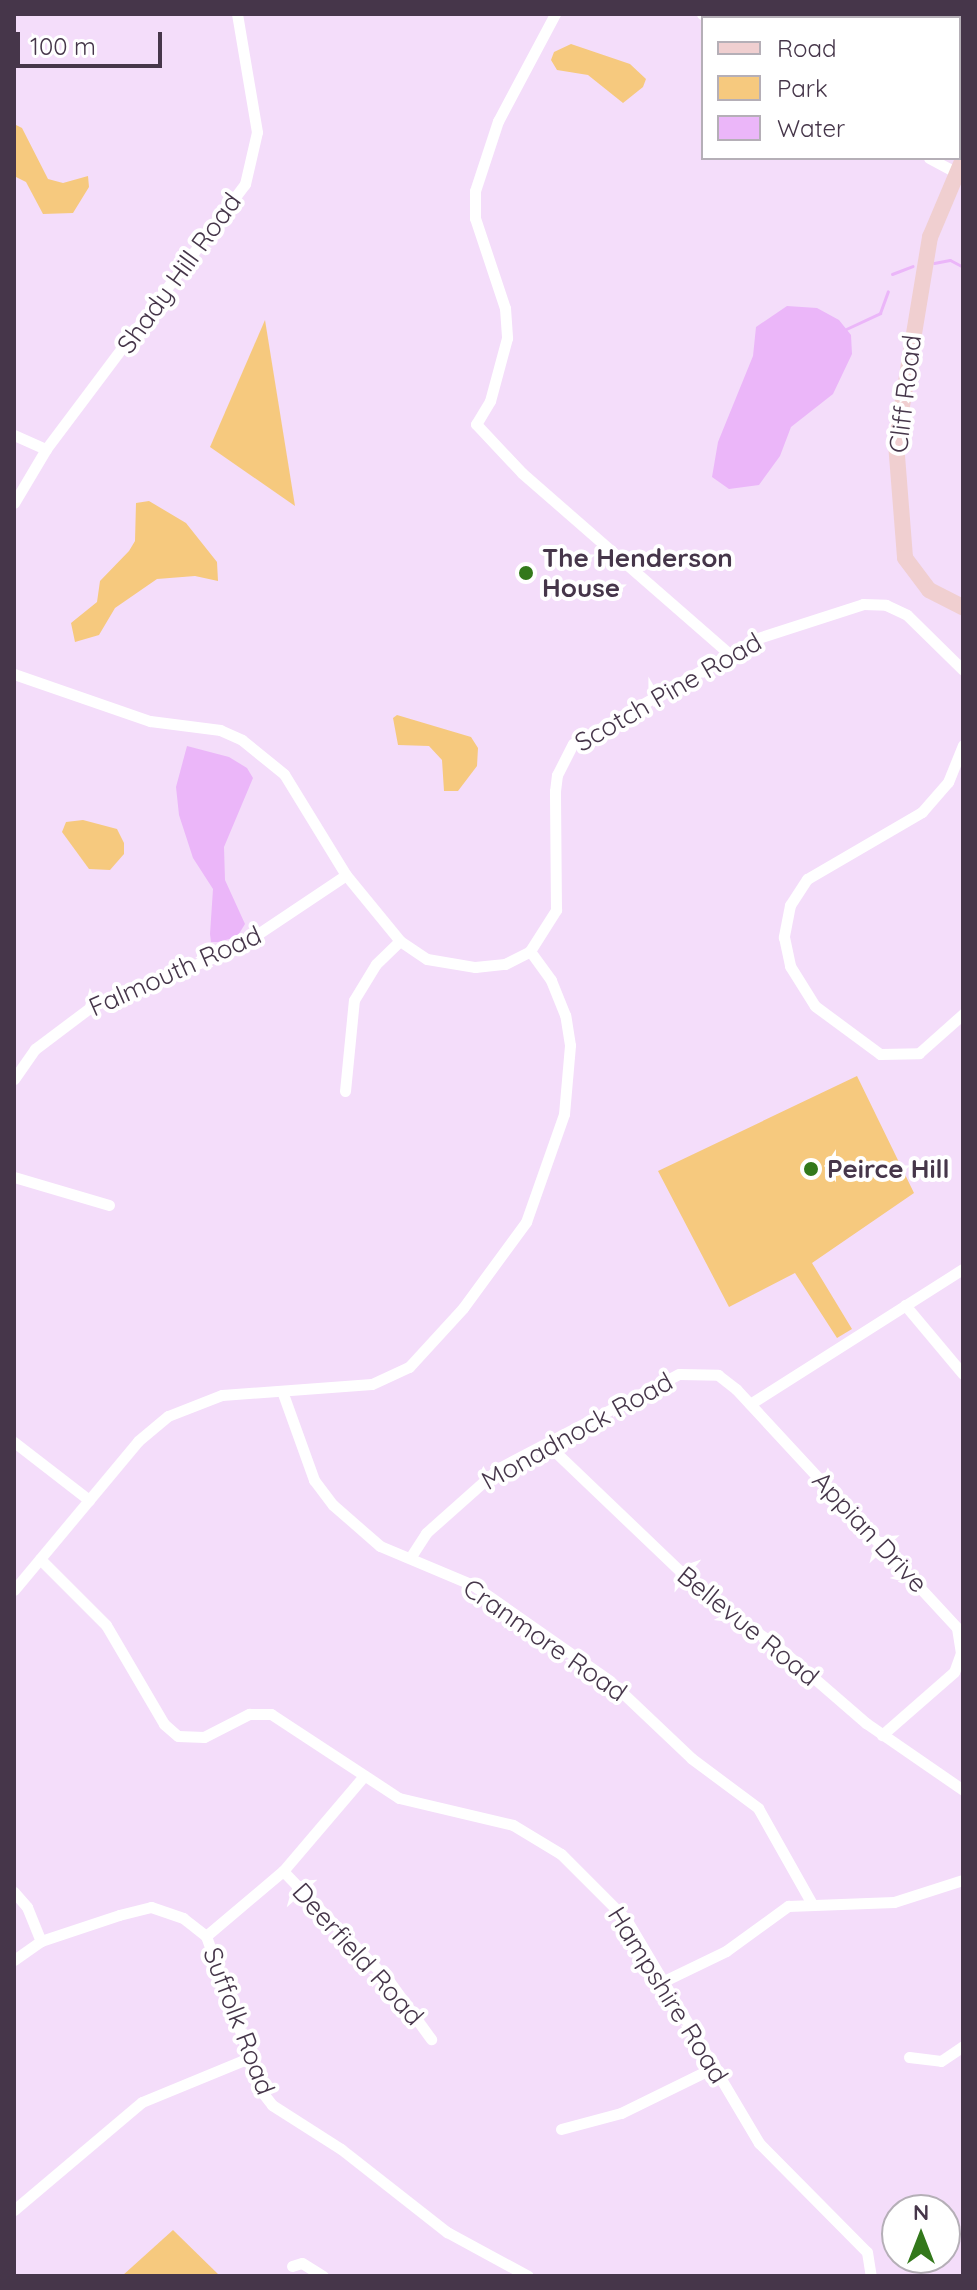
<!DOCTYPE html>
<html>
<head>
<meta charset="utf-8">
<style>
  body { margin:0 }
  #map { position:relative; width:977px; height:2290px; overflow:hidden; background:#f4ddfa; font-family:Quicksand,sans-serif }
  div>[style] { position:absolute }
  .green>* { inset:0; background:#f6c97e }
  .water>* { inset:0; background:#ebb6f9 }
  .stream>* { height:3px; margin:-1.5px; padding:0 1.5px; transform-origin:1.5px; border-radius:1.5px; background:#ebb6f9 }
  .street>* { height:11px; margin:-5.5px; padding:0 5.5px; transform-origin:5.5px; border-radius:5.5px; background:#fff }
  .secondary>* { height:16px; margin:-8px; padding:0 8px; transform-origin:8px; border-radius:8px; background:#f0cfd0 }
  .dots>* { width:22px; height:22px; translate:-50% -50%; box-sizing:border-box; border:4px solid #fff; border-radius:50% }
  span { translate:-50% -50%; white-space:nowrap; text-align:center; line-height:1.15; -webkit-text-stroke:8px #fff; paint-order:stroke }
  .street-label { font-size:26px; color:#46364a }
  .poi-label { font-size:26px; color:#46364a; font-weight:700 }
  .left { translate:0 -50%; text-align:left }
  .frame { position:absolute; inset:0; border:16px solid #46364a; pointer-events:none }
  .legend { position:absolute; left:701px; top:16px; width:260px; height:144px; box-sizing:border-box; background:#fff; border:2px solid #b5afb7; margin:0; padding:10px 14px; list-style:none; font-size:24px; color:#46364a }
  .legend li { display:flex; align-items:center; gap:16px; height:40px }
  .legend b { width:40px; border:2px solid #b5afb7 }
  .north { position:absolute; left:881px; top:2194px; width:80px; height:80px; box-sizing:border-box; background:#fff; border:2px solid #b5afb7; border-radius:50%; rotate:0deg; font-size:22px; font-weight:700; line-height:32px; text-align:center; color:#46364a }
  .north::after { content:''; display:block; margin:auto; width:28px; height:36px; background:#33781b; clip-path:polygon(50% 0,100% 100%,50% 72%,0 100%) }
  .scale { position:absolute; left:16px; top:32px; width:146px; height:36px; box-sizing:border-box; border:4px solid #46364a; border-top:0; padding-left:10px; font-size:24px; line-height:28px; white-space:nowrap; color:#46364a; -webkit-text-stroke:6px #fff; paint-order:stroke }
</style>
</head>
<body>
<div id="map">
  <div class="green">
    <div style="clip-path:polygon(571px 44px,630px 64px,646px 79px,643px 87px,623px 103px,588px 75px,557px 70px,551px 60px,554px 52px)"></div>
    <div style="clip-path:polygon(14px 124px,22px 128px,48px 179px,63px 183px,88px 176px,89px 187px,73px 213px,43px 214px,26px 182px,14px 176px)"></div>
    <div style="clip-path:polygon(265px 320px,295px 506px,210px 447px)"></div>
    <div style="clip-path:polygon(149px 501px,186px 523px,217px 562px,218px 581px,195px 576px,157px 579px,115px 608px,99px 635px,75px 642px,71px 623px,97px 602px,100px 581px,129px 551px,135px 541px,136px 503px)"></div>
    <div style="clip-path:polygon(397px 715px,471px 737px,478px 748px,477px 766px,458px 791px,444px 791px,442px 760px,429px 746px,398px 745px,393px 718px)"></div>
    <div style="clip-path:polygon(83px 820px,117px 829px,124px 843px,124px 854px,110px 870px,89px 869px,62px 832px,66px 822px)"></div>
    <div style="clip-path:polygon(857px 1076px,914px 1193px,812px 1263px,852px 1329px,837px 1338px,795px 1273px,729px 1307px,658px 1171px)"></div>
    <div style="clip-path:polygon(173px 2230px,220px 2276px,122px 2276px)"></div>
  </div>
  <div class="water">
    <div style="clip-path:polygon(787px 306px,817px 308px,839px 320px,851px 335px,852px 354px,833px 394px,791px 427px,780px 456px,759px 485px,729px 489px,712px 477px,718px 442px,753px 356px,756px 327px)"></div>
    <div style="clip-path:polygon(187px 746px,229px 757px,247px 768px,253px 778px,224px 847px,225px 880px,245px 924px,237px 937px,218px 942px,211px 942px,210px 934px,213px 889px,193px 858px,179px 815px,176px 787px)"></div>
  </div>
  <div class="stream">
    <div style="left:934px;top:263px;width:16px;rotate:-11deg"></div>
    <div style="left:950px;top:260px;width:15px;rotate:28deg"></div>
    <div style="left:892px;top:274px;width:22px;rotate:-21deg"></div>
    <div style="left:844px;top:330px;width:40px;rotate:-25deg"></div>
    <div style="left:880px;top:313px;width:23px;rotate:-70deg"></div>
  </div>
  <div class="street">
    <div style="left:555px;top:14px;width:121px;rotate:118deg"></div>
    <div style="left:498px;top:121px;width:74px;rotate:108.2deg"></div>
    <div style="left:475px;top:191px;width:27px;rotate:90deg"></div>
    <div style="left:475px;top:218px;width:95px;rotate:71.6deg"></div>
    <div style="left:505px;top:308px;width:30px;rotate:86deg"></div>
    <div style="left:507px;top:338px;width:65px;rotate:105.1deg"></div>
    <div style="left:490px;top:401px;width:27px;rotate:121deg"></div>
    <div style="left:476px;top:424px;width:67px;rotate:46.8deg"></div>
    <div style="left:522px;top:473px;width:274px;rotate:41.1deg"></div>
    <div style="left:702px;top:14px;width:7px;rotate:34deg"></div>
    <div style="left:929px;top:158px;width:30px;rotate:28deg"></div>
    <div style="left:14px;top:435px;width:35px;rotate:24deg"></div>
    <div style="left:14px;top:503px;width:63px;rotate:-59.3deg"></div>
    <div style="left:46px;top:449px;width:331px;rotate:-53.1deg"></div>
    <div style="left:245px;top:184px;width:53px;rotate:-77deg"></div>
    <div style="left:257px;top:132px;width:120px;rotate:-99.6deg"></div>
    <div style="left:14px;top:674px;width:144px;rotate:19.1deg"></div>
    <div style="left:150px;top:721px;width:71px;rotate:7.3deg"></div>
    <div style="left:220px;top:730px;width:24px;rotate:24deg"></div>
    <div style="left:242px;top:740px;width:54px;rotate:39deg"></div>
    <div style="left:284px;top:774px;width:119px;rotate:58.5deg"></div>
    <div style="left:346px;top:875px;width:85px;rotate:50.7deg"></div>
    <div style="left:400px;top:941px;width:32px;rotate:34deg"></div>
    <div style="left:427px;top:959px;width:49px;rotate:9.5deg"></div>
    <div style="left:475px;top:967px;width:30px;rotate:-6deg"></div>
    <div style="left:505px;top:964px;width:28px;rotate:-27deg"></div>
    <div style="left:530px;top:951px;width:49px;rotate:-57.6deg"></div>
    <div style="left:556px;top:910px;width:119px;rotate:-90.5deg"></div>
    <div style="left:555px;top:791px;width:16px;rotate:-83deg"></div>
    <div style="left:557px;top:775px;width:35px;rotate:-63deg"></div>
    <div style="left:573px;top:744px;width:213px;rotate:-29.8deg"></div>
    <div style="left:758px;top:638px;width:110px;rotate:-17.9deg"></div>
    <div style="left:863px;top:604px;width:23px;rotate:2deg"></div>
    <div style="left:886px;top:605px;width:23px;rotate:25deg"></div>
    <div style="left:907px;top:615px;width:78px;rotate:44.5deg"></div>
    <div style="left:963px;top:745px;width:40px;rotate:112deg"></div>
    <div style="left:948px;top:782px;width:40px;rotate:131deg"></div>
    <div style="left:922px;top:812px;width:133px;rotate:149.8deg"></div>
    <div style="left:807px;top:879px;width:31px;rotate:123deg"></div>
    <div style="left:790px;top:905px;width:33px;rotate:101deg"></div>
    <div style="left:784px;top:937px;width:30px;rotate:78deg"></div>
    <div style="left:790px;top:966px;width:47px;rotate:58deg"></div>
    <div style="left:815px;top:1006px;width:81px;rotate:36.4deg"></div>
    <div style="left:880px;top:1054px;width:39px;rotate:-1deg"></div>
    <div style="left:919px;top:1053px;width:59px;rotate:-41.6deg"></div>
    <div style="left:14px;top:1079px;width:37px;rotate:-55deg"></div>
    <div style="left:35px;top:1049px;width:71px;rotate:-37deg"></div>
    <div style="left:92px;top:1006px;width:156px;rotate:-21.8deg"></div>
    <div style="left:237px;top:948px;width:131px;rotate:-33.8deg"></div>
    <div style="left:345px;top:1091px;width:91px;rotate:-84.4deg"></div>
    <div style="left:354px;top:1000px;width:42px;rotate:-58.6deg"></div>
    <div style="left:376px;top:964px;width:33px;rotate:-44deg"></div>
    <div style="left:14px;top:1177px;width:99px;rotate:16.4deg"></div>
    <div style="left:905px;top:1305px;width:90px;rotate:50deg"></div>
    <div style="left:282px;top:1391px;width:95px;rotate:70.2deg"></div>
    <div style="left:314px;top:1480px;width:31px;rotate:53deg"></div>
    <div style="left:333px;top:1505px;width:62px;rotate:41.1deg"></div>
    <div style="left:380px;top:1546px;width:101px;rotate:22.8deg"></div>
    <div style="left:473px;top:1585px;width:167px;rotate:35deg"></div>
    <div style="left:610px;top:1681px;width:112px;rotate:43.5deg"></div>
    <div style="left:691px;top:1758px;width:84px;rotate:36.7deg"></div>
    <div style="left:758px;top:1808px;width:108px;rotate:60.6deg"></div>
    <div style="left:750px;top:1404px;width:252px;rotate:-32.4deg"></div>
    <div style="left:14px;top:1442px;width:95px;rotate:37.7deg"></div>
    <div style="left:547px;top:1444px;width:226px;rotate:43.7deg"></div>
    <div style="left:710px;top:1600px;width:81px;rotate:34.5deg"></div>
    <div style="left:777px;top:1646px;width:118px;rotate:40.9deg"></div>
    <div style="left:866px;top:1723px;width:118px;rotate:34.6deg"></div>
    <div style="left:410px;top:1558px;width:30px;rotate:-57deg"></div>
    <div style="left:426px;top:1533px;width:98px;rotate:-41.7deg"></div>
    <div style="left:499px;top:1468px;width:203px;rotate:-27.6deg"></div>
    <div style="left:679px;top:1374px;width:39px;rotate:1deg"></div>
    <div style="left:718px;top:1375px;width:23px;rotate:38deg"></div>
    <div style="left:736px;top:1389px;width:326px;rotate:47.2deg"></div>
    <div style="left:957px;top:1628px;width:25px;rotate:81deg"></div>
    <div style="left:961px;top:1653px;width:20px;rotate:110deg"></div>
    <div style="left:954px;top:1672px;width:96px;rotate:138.8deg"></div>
    <div style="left:40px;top:1559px;width:93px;rotate:45deg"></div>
    <div style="left:106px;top:1625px;width:115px;rotate:59.6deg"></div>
    <div style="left:164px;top:1724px;width:18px;rotate:41deg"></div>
    <div style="left:178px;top:1736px;width:26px;rotate:2deg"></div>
    <div style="left:204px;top:1737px;width:51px;rotate:-27.1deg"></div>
    <div style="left:249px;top:1714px;width:22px"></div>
    <div style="left:271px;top:1714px;width:153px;rotate:33.3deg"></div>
    <div style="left:399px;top:1798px;width:117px;rotate:13.3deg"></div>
    <div style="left:513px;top:1825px;width:56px;rotate:31.1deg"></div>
    <div style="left:561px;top:1854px;width:92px;rotate:45deg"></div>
    <div style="left:626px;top:1919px;width:261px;rotate:59.3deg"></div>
    <div style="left:759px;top:2143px;width:153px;rotate:45.3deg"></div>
    <div style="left:867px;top:2252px;width:24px;rotate:81deg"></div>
    <div style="left:14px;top:1590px;width:194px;rotate:-50.2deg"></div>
    <div style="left:138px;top:1441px;width:39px;rotate:-40deg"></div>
    <div style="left:168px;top:1416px;width:58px;rotate:-21.3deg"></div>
    <div style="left:222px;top:1395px;width:150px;rotate:-4.2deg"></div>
    <div style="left:372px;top:1384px;width:41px;rotate:-24.7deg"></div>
    <div style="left:409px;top:1367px;width:80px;rotate:-47.5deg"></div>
    <div style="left:463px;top:1308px;width:107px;rotate:-53.8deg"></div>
    <div style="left:526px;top:1222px;width:114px;rotate:-70.6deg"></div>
    <div style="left:564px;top:1114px;width:69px;rotate:-85deg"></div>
    <div style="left:570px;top:1045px;width:30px;rotate:-99deg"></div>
    <div style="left:565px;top:1015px;width:38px;rotate:-112deg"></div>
    <div style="left:551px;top:980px;width:36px;rotate:-126deg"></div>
    <div style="left:283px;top:1871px;width:153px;rotate:46.1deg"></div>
    <div style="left:389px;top:1981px;width:72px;rotate:54.1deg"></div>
    <div style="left:14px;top:1892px;width:20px;rotate:49deg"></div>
    <div style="left:27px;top:1907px;width:37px;rotate:68deg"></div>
    <div style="left:206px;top:1936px;width:101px;rotate:-40.2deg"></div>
    <div style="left:283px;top:1871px;width:123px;rotate:-49.6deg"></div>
    <div style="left:14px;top:1960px;width:33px;rotate:-35deg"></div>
    <div style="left:41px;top:1941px;width:82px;rotate:-18.4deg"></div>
    <div style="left:119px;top:1915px;width:33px;rotate:-14deg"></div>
    <div style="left:151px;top:1907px;width:34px;rotate:19deg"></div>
    <div style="left:183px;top:1918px;width:29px;rotate:38deg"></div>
    <div style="left:206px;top:1936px;width:166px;rotate:70.3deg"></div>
    <div style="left:262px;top:2092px;width:16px;rotate:52deg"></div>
    <div style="left:272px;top:2105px;width:82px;rotate:32.5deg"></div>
    <div style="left:341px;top:2149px;width:135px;rotate:38.1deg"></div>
    <div style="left:447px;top:2232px;width:92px;rotate:28.5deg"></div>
    <div style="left:664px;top:1981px;width:69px;rotate:-25.8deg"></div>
    <div style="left:726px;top:1951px;width:77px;rotate:-36deg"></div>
    <div style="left:788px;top:1906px;width:106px;rotate:-2.2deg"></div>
    <div style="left:894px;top:1902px;width:72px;rotate:-17.7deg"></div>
    <div style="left:909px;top:2057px;width:32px;rotate:7deg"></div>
    <div style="left:941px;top:2061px;width:27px;rotate:-34deg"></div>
    <div style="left:561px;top:2129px;width:62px;rotate:-14.9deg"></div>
    <div style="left:621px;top:2113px;width:105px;rotate:-26.1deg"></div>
    <div style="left:14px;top:2210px;width:167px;rotate:-40.2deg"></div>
    <div style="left:142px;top:2102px;width:116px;rotate:-22.4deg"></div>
    <div style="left:292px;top:2266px;width:10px;rotate:-17deg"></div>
    <div style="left:302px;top:2263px;width:25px;rotate:32deg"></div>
  </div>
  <div class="secondary">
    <div style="left:963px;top:159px;width:85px;rotate:112.9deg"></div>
    <div style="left:930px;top:237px;width:209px;rotate:99.4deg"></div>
    <div style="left:896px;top:443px;width:115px;rotate:85.5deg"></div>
    <div style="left:905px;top:558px;width:40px;rotate:53deg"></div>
    <div style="left:929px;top:590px;width:38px;rotate:27deg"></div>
  </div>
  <div class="dots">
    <div style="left:526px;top:573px;background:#33781b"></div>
    <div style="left:811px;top:1169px;background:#33781b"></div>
  </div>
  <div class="street-label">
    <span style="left:179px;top:273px;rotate:-54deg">Shady Hill Road</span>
    <span style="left:905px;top:394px;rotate:-83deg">Cliff Road</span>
    <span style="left:668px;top:692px;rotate:-30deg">Scotch Pine Road</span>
    <span style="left:175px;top:971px;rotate:-24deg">Falmouth Road</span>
    <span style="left:577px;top:1431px;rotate:-29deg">Monadnock Road</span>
    <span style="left:870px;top:1532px;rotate:47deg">Appian Drive</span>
    <span style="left:748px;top:1626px;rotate:39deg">Bellevue Road</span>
    <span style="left:545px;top:1640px;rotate:35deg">Cranmore Road</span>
    <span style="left:358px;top:1954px;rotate:48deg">Deerfield Road</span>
    <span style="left:668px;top:1995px;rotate:58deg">Hampshire Road</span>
    <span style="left:239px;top:2021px;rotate:69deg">Suffolk Road</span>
  </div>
  <div class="poi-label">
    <span class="left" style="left:542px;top:573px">The Henderson<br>House</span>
    <span class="left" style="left:827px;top:1169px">Peirce Hill</span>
  </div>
  <div class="frame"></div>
  <ul class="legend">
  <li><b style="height:10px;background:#f0cfd0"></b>Road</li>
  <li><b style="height:22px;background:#f6c97e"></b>Park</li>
  <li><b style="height:22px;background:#ebb6f9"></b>Water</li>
  </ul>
  <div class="north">N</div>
  <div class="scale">100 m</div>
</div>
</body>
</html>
